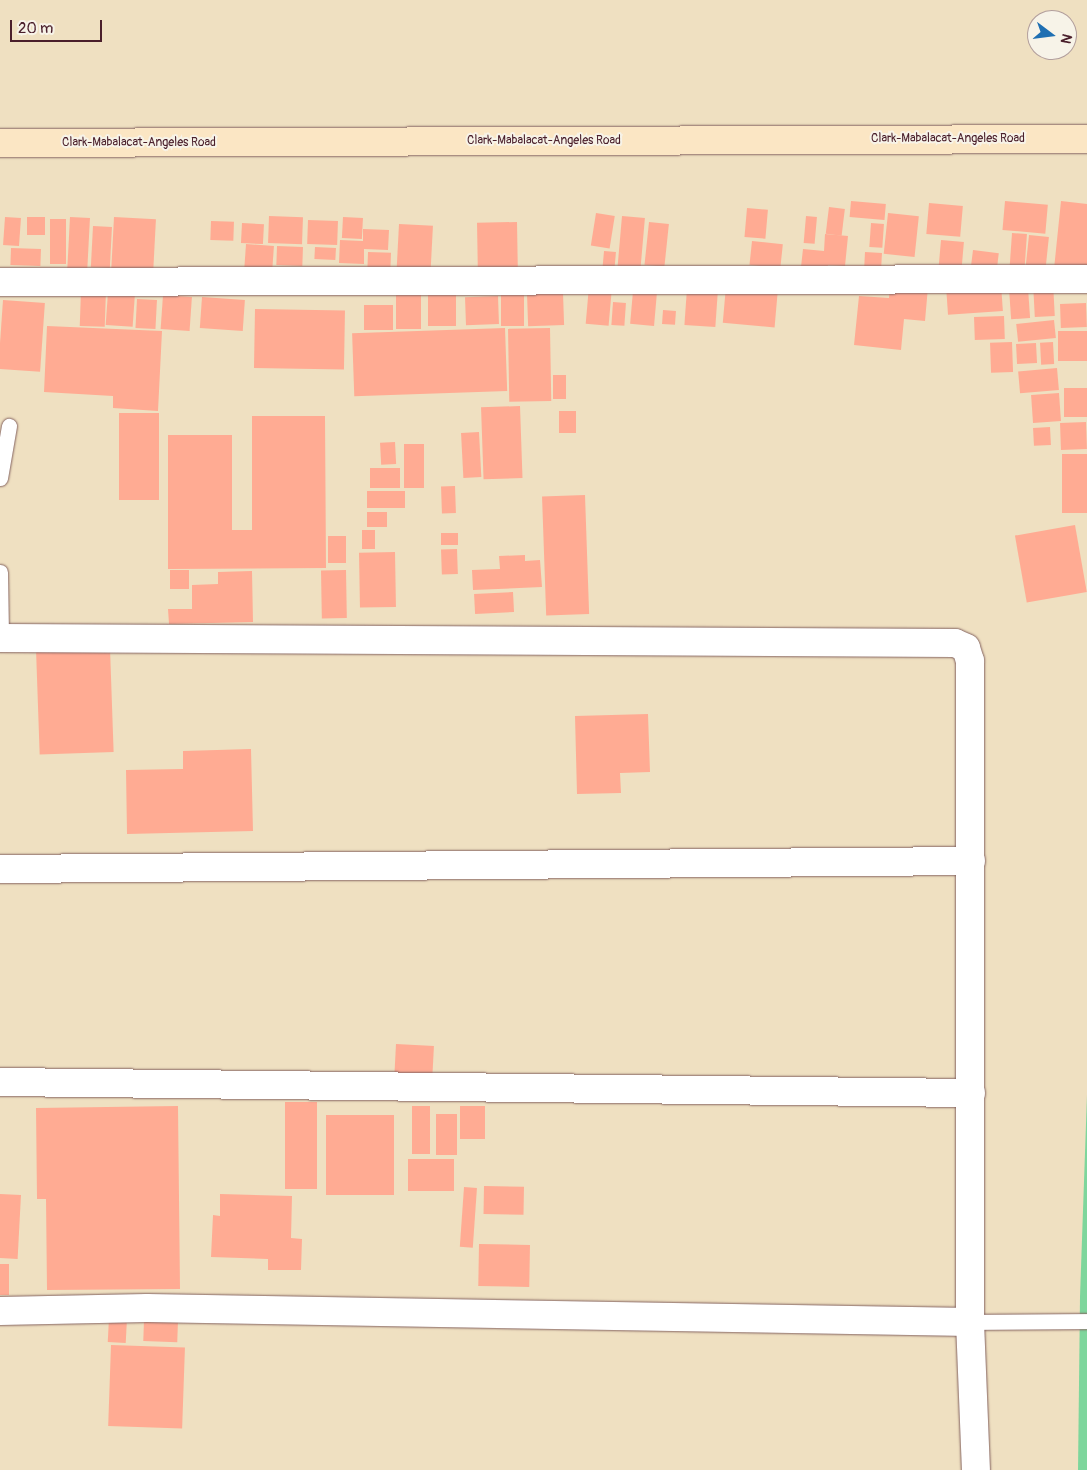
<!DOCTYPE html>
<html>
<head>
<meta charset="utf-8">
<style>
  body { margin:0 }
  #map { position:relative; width:1087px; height:1470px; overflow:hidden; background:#efe0c1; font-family:Pangolin,sans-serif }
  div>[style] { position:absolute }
  .green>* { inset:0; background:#7ed69c }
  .building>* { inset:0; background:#ffab93; transform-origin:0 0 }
  .roads { filter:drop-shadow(0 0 1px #846360) drop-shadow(0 0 1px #846360) }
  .lane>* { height:15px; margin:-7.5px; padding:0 7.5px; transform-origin:7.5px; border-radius:7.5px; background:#fff }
  .street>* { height:28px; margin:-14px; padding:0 14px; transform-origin:14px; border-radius:14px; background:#fff }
  .secondary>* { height:28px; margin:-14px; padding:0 14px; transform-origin:14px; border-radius:14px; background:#fbe6c4 }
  span { translate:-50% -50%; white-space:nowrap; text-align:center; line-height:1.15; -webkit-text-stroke:4px #f7f3e8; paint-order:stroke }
  .street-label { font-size:12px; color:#4a1f2b }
  .north { position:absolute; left:1027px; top:10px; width:50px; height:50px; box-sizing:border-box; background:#f7f3e8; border:1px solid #b29e9c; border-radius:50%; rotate:105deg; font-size:14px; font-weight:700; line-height:20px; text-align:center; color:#4a1f2b }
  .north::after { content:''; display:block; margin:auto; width:18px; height:22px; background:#1f6fb2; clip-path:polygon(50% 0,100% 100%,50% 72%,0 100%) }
  .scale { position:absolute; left:10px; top:20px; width:92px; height:22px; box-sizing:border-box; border:2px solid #4a1f2b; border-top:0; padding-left:6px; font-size:15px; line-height:18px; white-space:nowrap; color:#4a1f2b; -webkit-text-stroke:4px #f7f3e8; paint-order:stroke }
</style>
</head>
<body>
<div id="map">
  <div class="green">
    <div style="clip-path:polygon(1087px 1095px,1087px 1470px,1078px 1470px,1080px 1297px)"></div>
  </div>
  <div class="building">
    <div style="left:851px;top:201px;width:35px;height:16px;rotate:5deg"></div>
    <div style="left:1005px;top:201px;width:43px;height:29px;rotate:5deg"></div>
    <div style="clip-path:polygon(1061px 201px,1087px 204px,1087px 273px,1054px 269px)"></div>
    <div style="left:929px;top:203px;width:34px;height:31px;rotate:5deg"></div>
    <div style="left:829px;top:207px;width:16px;height:27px;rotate:7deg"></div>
    <div style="left:747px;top:208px;width:21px;height:29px;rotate:5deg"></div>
    <div style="left:596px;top:213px;width:19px;height:33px;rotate:9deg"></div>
    <div style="left:888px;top:213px;width:31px;height:41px;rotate:6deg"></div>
    <div style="left:269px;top:216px;width:34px;height:27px;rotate:2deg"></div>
    <div style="left:622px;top:216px;width:23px;height:50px;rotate:5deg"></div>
    <div style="left:806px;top:216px;width:11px;height:27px;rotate:5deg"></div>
    <div style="left:5px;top:217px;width:16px;height:28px;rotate:4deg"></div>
    <div style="left:27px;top:217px;width:18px;height:18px"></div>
    <div style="left:70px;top:217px;width:20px;height:56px;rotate:3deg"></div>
    <div style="left:114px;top:217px;width:42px;height:55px;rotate:3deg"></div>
    <div style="left:343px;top:217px;width:20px;height:21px;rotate:3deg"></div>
    <div style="left:50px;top:219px;width:16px;height:45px"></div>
    <div style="left:308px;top:220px;width:30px;height:24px;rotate:2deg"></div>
    <div style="left:211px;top:221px;width:23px;height:19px;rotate:2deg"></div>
    <div style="left:517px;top:222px;width:49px;height:40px;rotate:89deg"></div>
    <div style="left:649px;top:222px;width:20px;height:43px;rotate:6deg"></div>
    <div style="left:242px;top:223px;width:22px;height:20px;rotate:3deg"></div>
    <div style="left:871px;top:223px;width:13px;height:24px;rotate:4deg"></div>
    <div style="left:399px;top:224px;width:34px;height:46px;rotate:3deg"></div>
    <div style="left:93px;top:226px;width:19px;height:41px;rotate:3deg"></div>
    <div style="clip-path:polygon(363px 229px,389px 230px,388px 250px,364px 249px,364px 264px,339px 263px,340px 240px,363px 241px)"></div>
    <div style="left:1012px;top:233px;width:15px;height:35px;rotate:4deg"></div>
    <div style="clip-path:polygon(825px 234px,848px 236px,845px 266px,828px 265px,827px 278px,800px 276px,803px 249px,824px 251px)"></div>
    <div style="left:1029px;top:235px;width:20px;height:30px;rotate:6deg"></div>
    <div style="left:941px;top:240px;width:23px;height:29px;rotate:5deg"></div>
    <div style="left:752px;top:241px;width:31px;height:24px;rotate:6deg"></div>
    <div style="left:246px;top:244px;width:28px;height:23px;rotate:4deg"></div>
    <div style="left:277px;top:246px;width:26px;height:19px;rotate:2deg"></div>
    <div style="left:315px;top:247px;width:21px;height:12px;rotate:3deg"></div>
    <div style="left:11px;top:248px;width:30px;height:17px;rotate:2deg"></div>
    <div style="left:973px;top:250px;width:26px;height:23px;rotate:7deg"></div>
    <div style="left:604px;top:251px;width:12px;height:20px;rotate:5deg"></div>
    <div style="left:368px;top:252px;width:23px;height:21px;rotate:2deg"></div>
    <div style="left:865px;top:252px;width:17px;height:21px;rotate:3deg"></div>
    <div style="left:1053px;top:282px;width:34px;height:20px;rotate:87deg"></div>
    <div style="clip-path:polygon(890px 283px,928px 287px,925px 321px,904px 319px,901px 350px,854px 345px,859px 296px,889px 298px)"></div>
    <div style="left:1001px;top:284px;width:27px;height:55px;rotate:86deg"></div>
    <div style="left:589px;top:286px;width:23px;height:38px;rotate:5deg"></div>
    <div style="left:726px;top:286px;width:52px;height:37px;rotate:5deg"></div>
    <div style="left:687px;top:288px;width:31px;height:37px;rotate:4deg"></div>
    <div style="left:1028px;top:288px;width:30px;height:19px;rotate:86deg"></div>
    <div style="left:81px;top:290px;width:25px;height:36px;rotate:2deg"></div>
    <div style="left:428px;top:290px;width:28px;height:36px"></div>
    <div style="left:524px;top:291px;width:35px;height:23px;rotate:90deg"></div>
    <div style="left:633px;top:291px;width:24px;height:33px;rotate:5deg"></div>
    <div style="left:108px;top:292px;width:27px;height:33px;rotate:4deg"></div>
    <div style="left:396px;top:292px;width:25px;height:37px"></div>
    <div style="left:563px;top:293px;width:32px;height:36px;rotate:88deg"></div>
    <div style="left:163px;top:295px;width:29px;height:34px;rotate:4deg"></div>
    <div style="left:498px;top:296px;width:28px;height:33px;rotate:88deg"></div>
    <div style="left:202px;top:297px;width:43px;height:31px;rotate:4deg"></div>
    <div style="left:137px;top:299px;width:20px;height:29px;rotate:3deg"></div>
    <div style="left:3px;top:300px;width:42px;height:69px;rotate:4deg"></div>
    <div style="left:613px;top:302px;width:13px;height:23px;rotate:4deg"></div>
    <div style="left:1086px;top:303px;width:24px;height:26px;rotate:88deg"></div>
    <div style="left:364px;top:305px;width:29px;height:25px"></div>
    <div style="left:255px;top:309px;width:90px;height:59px;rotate:1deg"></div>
    <div style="left:663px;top:310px;width:13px;height:14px;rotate:4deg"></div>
    <div style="left:1004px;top:316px;width:23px;height:30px;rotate:88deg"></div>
    <div style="left:1054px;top:320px;width:18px;height:38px;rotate:84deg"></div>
    <div style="clip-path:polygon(47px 326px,162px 331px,158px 411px,113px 408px,113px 396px,44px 392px)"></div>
    <div style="left:505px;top:328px;width:63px;height:153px;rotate:88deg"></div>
    <div style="left:550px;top:328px;width:73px;height:42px;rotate:89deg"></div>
    <div style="left:1087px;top:331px;width:30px;height:29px;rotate:90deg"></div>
    <div style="left:1012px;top:342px;width:30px;height:22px;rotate:88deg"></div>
    <div style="left:1053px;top:342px;width:22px;height:13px;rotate:87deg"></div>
    <div style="left:1036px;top:343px;width:20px;height:20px;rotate:87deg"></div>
    <div style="left:1057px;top:368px;width:22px;height:39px;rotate:85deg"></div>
    <div style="left:553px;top:375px;width:13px;height:24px"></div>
    <div style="left:1087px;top:388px;width:29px;height:23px;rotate:90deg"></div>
    <div style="left:1059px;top:393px;width:28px;height:28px;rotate:86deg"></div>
    <div style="left:520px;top:406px;width:72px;height:39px;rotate:88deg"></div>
    <div style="left:559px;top:411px;width:17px;height:22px"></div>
    <div style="left:119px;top:413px;width:40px;height:87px"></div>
    <div style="clip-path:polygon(252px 416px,325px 416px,326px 568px,168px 569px,168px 435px,232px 435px,232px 530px,252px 530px)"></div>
    <div style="left:1086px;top:422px;width:27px;height:26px;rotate:88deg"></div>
    <div style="left:1050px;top:427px;width:18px;height:17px;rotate:87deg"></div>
    <div style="left:479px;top:432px;width:45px;height:18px;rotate:87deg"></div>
    <div style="left:395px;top:442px;width:22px;height:15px;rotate:87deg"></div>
    <div style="left:404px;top:444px;width:20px;height:44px"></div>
    <div style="left:1087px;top:454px;width:59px;height:25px;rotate:90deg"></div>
    <div style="left:370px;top:468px;width:30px;height:20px"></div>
    <div style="left:455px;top:486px;width:27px;height:14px;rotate:88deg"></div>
    <div style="left:367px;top:491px;width:38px;height:17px"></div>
    <div style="left:585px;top:495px;width:119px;height:43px;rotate:88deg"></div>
    <div style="left:367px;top:512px;width:20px;height:15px"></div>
    <div style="left:1075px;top:525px;width:68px;height:61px;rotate:80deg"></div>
    <div style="left:362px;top:530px;width:13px;height:19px"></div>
    <div style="left:441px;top:533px;width:17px;height:12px"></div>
    <div style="left:328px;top:536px;width:18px;height:27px"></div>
    <div style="left:457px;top:549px;width:25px;height:16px;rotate:88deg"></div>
    <div style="left:395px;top:552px;width:55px;height:36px;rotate:89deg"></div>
    <div style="clip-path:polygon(525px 555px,525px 561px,540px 560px,542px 587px,473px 590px,472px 570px,500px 569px,499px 556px)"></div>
    <div style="left:170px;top:570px;width:19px;height:19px"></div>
    <div style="left:346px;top:570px;width:48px;height:25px;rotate:89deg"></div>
    <div style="clip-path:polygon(252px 571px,253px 622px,169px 624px,168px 609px,192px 609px,192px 585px,218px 584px,218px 572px)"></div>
    <div style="left:513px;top:592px;width:20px;height:39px;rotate:87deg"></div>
    <div style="left:110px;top:648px;width:104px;height:74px;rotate:88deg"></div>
    <div style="clip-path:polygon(648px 714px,650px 772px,620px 773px,621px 793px,577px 794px,575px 716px)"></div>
    <div style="clip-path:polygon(251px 749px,253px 831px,127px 834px,126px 770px,183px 769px,183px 751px)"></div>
    <div style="left:396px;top:1044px;width:38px;height:40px;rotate:3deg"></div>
    <div style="left:285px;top:1102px;width:32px;height:87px"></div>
    <div style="clip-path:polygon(178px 1106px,180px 1289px,47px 1290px,46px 1199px,37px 1199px,36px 1108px)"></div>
    <div style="left:412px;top:1106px;width:18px;height:48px"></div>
    <div style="left:460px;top:1106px;width:25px;height:33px"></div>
    <div style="left:436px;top:1114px;width:21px;height:41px"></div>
    <div style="left:326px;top:1115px;width:68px;height:80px"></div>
    <div style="left:408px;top:1159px;width:46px;height:32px"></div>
    <div style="left:484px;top:1186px;width:40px;height:28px;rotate:1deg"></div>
    <div style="left:464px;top:1187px;width:13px;height:60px;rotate:4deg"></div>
    <div style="left:0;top:1194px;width:21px;height:64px;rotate:3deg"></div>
    <div style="clip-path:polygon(220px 1194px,292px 1196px,291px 1238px,302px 1239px,301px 1270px,268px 1270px,268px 1259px,211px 1257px,213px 1215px,220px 1216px)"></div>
    <div style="left:479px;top:1244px;width:51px;height:42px;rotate:1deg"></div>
    <div style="left:0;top:1264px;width:9px;height:31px"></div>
    <div style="left:109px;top:1318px;width:18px;height:24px;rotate:3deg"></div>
    <div style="left:144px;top:1320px;width:34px;height:21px;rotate:2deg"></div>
    <div style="left:111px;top:1345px;width:74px;height:81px;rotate:2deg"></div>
  </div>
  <div class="roads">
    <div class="lane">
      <div style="left:0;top:478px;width:53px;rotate:-80.2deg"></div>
      <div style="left:0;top:572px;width:66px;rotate:89.1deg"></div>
      <div style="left:970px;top:1322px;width:117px;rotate:-0.5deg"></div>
    </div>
    <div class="street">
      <div style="left:0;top:282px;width:1087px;rotate:-0.16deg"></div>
      <div style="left:0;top:638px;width:955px;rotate:0.3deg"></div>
      <div style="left:955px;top:643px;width:12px;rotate:24deg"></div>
      <div style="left:966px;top:648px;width:14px;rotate:73deg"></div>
      <div style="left:970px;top:661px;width:661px;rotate:90deg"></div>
      <div style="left:970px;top:1322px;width:148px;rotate:87.7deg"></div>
      <div style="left:0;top:869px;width:971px;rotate:-0.47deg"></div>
      <div style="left:0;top:1082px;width:971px;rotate:0.65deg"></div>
      <div style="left:0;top:1311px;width:147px;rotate:-1.2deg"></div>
      <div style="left:147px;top:1308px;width:823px;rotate:0.97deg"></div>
    </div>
    <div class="secondary">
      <div style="left:0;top:143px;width:1087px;rotate:-0.21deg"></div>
    </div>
  </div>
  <div class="street-label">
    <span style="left:948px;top:139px">Clark-Mabalacat-Angeles Road</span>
    <span style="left:544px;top:141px">Clark-Mabalacat-Angeles Road</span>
    <span style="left:139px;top:143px">Clark-Mabalacat-Angeles Road</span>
  </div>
  <div class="north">N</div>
  <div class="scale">20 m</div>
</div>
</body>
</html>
